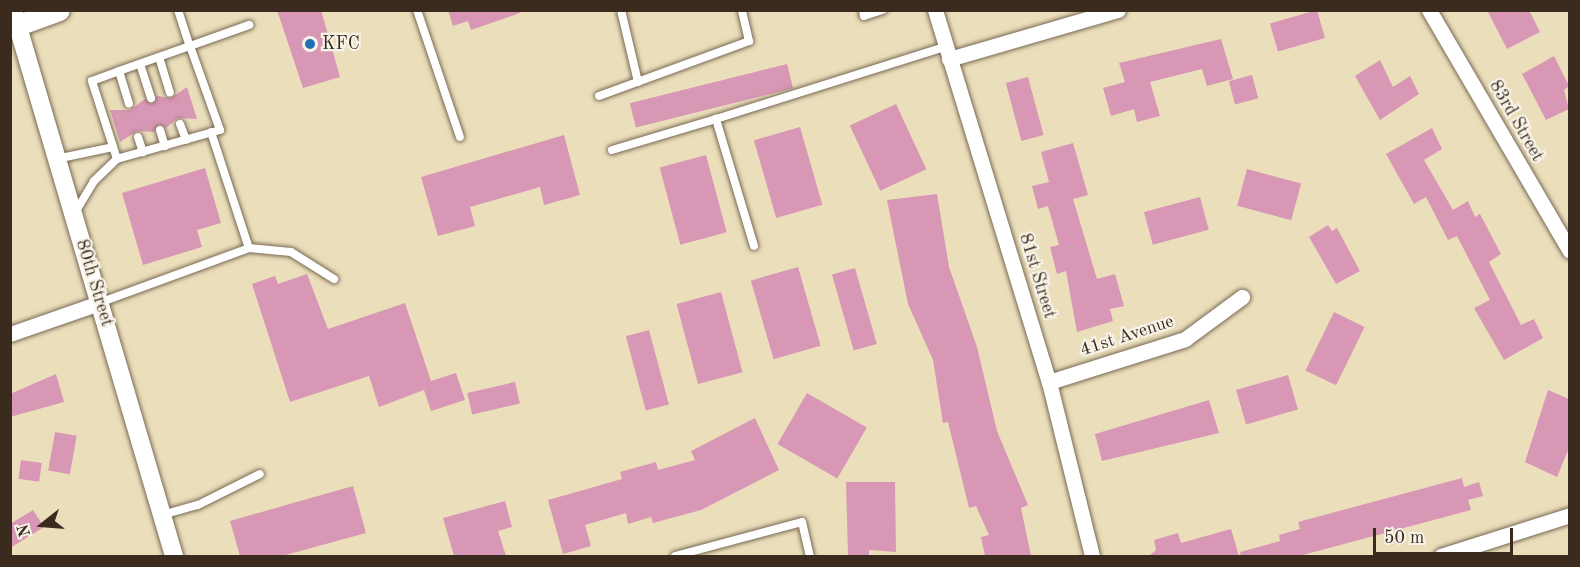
<!DOCTYPE html>
<html>
<head>
<meta charset="utf-8">
<style>
  body { margin:0 }
  #map { position:relative; width:1580px; height:567px; overflow:hidden; background:#ebdfbb; font-family:"Old Standard TT",serif }
  div>[style] { position:absolute }
  .building>* { inset:0; background:#d897b5; transform-origin:0 0 }
  .roads { filter:drop-shadow(0 0 2px #796955) drop-shadow(0 0 2px #796955) }
  .service>* { height:8px; margin:-4px; padding:0 4px; transform-origin:4px; border-radius:4px; background:#fff }
  .minor>* { height:15px; margin:-7.5px; padding:0 7.5px; transform-origin:7.5px; border-radius:7.5px; background:#fff }
  .tertiary>* { height:18px; margin:-9px; padding:0 9px; transform-origin:9px; border-radius:9px; background:#fff }
  .secondary>* { height:21px; margin:-10.5px; padding:0 10.5px; transform-origin:10.5px; border-radius:10.5px; background:#fff }
  .dots>* { width:16px; height:16px; translate:-50% -50%; box-sizing:border-box; border:3px solid #f7f3e8; border-radius:50% }
  span { translate:-50% -50%; white-space:nowrap; text-align:center; line-height:1.15; -webkit-text-stroke:4.5px #f7f3e8; paint-order:stroke }
  .poi-label { font-size:18px; color:#3b2a1e }
  .left { translate:0 -50%; text-align:left }
  .street-label { font-size:18px; color:#3b2a1e }
  .frame { position:absolute; inset:0; border:12px solid #3b2a1e; pointer-events:none }
  .north { position:absolute; left:12px; top:495px; width:60px; height:60px; -webkit-text-stroke:4px #f7f3e8; paint-order:stroke; rotate:253deg; font-size:16px; font-weight:700; line-height:24px; text-align:center; color:#3b2a1e }
  .north::after { content:''; display:block; margin:auto; width:21px; height:27px; background:#3b2a1e; clip-path:polygon(50% 0,100% 100%,50% 72%,0 100%) }
  .scale { position:absolute; left:1373px; top:528px; width:140px; height:27px; box-sizing:border-box; border:3px solid #3b2a1e; border-top:0; padding-left:8px; font-size:18px; line-height:21px; white-space:nowrap; color:#3b2a1e; -webkit-text-stroke:4px #f7f3e8; paint-order:stroke }
</style>
</head>
<body>
<div id="map">
  <div class="building">
    <div style="clip-path:polygon(277px 10px,321px 10px,340px 77px,303px 88px)"></div>
    <div style="clip-path:polygon(448px 10px,520px 10px,520px 13px,471px 30px,468px 21px,453px 26px)"></div>
    <div style="left:1317px;top:10px;width:29px;height:49px;rotate:74deg"></div>
    <div style="clip-path:polygon(1487px 10px,1529px 10px,1540px 32px,1507px 49px)"></div>
    <div style="clip-path:polygon(1221px 39px,1233px 79px,1207px 86px,1202px 69px,1150px 82px,1160px 116px,1137px 122px,1134px 109px,1111px 116px,1103px 88px,1125px 82px,1119px 63px)"></div>
    <div style="clip-path:polygon(1554px 56px,1569px 86px,1564px 90px,1569px 109px,1546px 120px,1522px 74px)"></div>
    <div style="clip-path:polygon(1380px 60px,1393px 87px,1410px 76px,1419px 94px,1380px 120px,1355px 76px)"></div>
    <div style="left:787px;top:64px;width:25px;height:162px;rotate:76deg"></div>
    <div style="left:1252px;top:75px;width:24px;height:24px;rotate:75deg"></div>
    <div style="left:1028px;top:77px;width:60px;height:23px;rotate:75deg"></div>
    <div style="clip-path:polygon(187px 87px,197px 119px,178px 118px,166px 128px,159px 124px,154px 132px,137px 131px,120px 142px,110px 110px,130px 110px,145px 99px,152px 104px,157px 96px,171px 98px)"></div>
    <div style="left:896px;top:104px;width:72px;height:51px;rotate:65deg"></div>
    <div style="left:800px;top:127px;width:81px;height:48px;rotate:74deg"></div>
    <div style="clip-path:polygon(1432px 128px,1442px 149px,1424px 160px,1453px 210px,1468px 201px,1475px 217px,1480px 214px,1501px 254px,1489px 262px,1493px 270px,1521px 325px,1534px 319px,1543px 338px,1504px 360px,1474px 308px,1490px 300px,1457px 236px,1448px 240px,1426px 197px,1414px 204px,1386px 154px)"></div>
    <div style="clip-path:polygon(564px 135px,580px 195px,544px 205px,540px 187px,470px 207px,475px 226px,438px 236px,421px 177px)"></div>
    <div style="clip-path:polygon(1073px 143px,1088px 195px,1073px 199px,1097px 279px,1115px 274px,1124px 306px,1110px 309px,1113px 321px,1077px 332px,1066px 271px,1057px 274px,1050px 247px,1059px 245px,1048px 206px,1038px 209px,1032px 186px,1049px 182px,1041px 152px)"></div>
    <div style="left:706px;top:155px;width:80px;height:48px;rotate:75deg"></div>
    <div style="clip-path:polygon(205px 168px,221px 223px,197px 230px,202px 247px,143px 265px,122px 193px)"></div>
    <div style="left:1247px;top:169px;width:56px;height:38px;rotate:15deg"></div>
    <div style="clip-path:polygon(937px 194px,949px 267px,977px 347px,997px 431px,1028px 505px,1021px 508px,1031px 556px,985px 556px,981px 537px,989px 535px,976px 506px,969px 508px,948px 422px,943px 423px,933px 360px,908px 304px,887px 200px)"></div>
    <div style="left:1200px;top:197px;width:34px;height:58px;rotate:75deg"></div>
    <div style="clip-path:polygon(1328px 225px,1332px 231px,1337px 228px,1360px 271px,1336px 284px,1309px 237px)"></div>
    <div style="left:798px;top:267px;width:82px;height:49px;rotate:74deg"></div>
    <div style="left:855px;top:268px;width:79px;height:24px;rotate:74deg"></div>
    <div style="clip-path:polygon(307px 274px,328px 329px,405px 303px,431px 381px,456px 373px,465px 400px,431px 411px,424px 390px,379px 407px,369px 376px,290px 402px,252px 284px,275px 276px,278px 284px)"></div>
    <div style="left:721px;top:292px;width:83px;height:46px;rotate:75deg"></div>
    <div style="left:1334px;top:312px;width:34px;height:65px;rotate:26deg"></div>
    <div style="left:649px;top:330px;width:77px;height:24px;rotate:75deg"></div>
    <div style="clip-path:polygon(56px 374px,64px 402px,10px 417px,10px 394px)"></div>
    <div style="left:1288px;top:375px;width:36px;height:54px;rotate:74deg"></div>
    <div style="left:515px;top:382px;width:22px;height:49px;rotate:77deg"></div>
    <div style="clip-path:polygon(1548px 390px,1569px 399px,1569px 448px,1557px 477px,1525px 462px)"></div>
    <div style="left:807px;top:393px;width:69px;height:59px;rotate:30deg"></div>
    <div style="clip-path:polygon(1209px 400px,1219px 433px,1102px 461px,1095px 434px)"></div>
    <div style="clip-path:polygon(755px 418px,779px 470px,701px 510px,653px 523px,651px 517px,628px 524px,626px 513px,585px 525px,591px 546px,563px 554px,548px 500px,622px 479px,620px 472px,656px 462px,658px 470px,695px 460px,691px 451px)"></div>
    <div style="left:55px;top:432px;width:22px;height:39px;rotate:10deg"></div>
    <div style="left:21px;top:460px;width:21px;height:19px;rotate:8deg"></div>
    <div style="clip-path:polygon(1462px 478px,1464px 487px,1479px 482px,1483px 496px,1468px 500px,1471px 510px,1299px 556px,1241px 556px,1240px 552px,1280px 541px,1279px 535px,1300px 529px,1298px 522px)"></div>
    <div style="clip-path:polygon(846px 482px,895px 482px,896px 552px,869px 550px,869px 556px,848px 556px)"></div>
    <div style="clip-path:polygon(353px 486px,366px 533px,282px 556px,240px 556px,230px 521px)"></div>
    <div style="clip-path:polygon(505px 501px,512px 527px,498px 531px,506px 556px,454px 556px,443px 518px)"></div>
    <div style="clip-path:polygon(33px 510px,44px 527px,10px 548px,10px 524px)"></div>
    <div style="clip-path:polygon(1231px 529px,1239px 556px,1149px 556px,1156px 550px,1154px 540px,1178px 533px,1181px 543px)"></div>
  </div>
  <div class="roads">
    <div class="service">
      <div style="left:178px;top:10px;width:38px;rotate:72deg"></div>
      <div style="left:190px;top:46px;width:89px;rotate:70.3deg"></div>
      <div style="left:220px;top:130px;width:107px;rotate:164.3deg"></div>
      <div style="left:117px;top:159px;width:82px;rotate:-107.8deg"></div>
      <div style="left:92px;top:81px;width:29px;rotate:-20deg"></div>
      <div style="left:119px;top:71px;width:75px;rotate:-19.4deg"></div>
      <div style="left:190px;top:46px;width:63px;rotate:-19.6deg"></div>
      <div style="left:417px;top:10px;width:134px;rotate:71.3deg"></div>
      <div style="left:621px;top:10px;width:74px;rotate:76.7deg"></div>
      <div style="left:863px;top:10px;width:6px;rotate:81deg"></div>
      <div style="left:864px;top:16px;width:20px;rotate:-18deg"></div>
      <div style="left:159px;top:57px;width:37px;rotate:73deg"></div>
      <div style="left:140px;top:64px;width:36px;rotate:72deg"></div>
      <div style="left:119px;top:71px;width:34px;rotate:73deg"></div>
      <div style="left:599px;top:96px;width:160px;rotate:-20.1deg"></div>
      <div style="left:749px;top:41px;width:32px;rotate:-103deg"></div>
      <div style="left:180px;top:124px;width:17px;rotate:69deg"></div>
      <div style="left:160px;top:130px;width:17px;rotate:73deg"></div>
      <div style="left:211px;top:132px;width:122px;rotate:71.9deg"></div>
      <div style="left:138px;top:137px;width:16px;rotate:72deg"></div>
      <div style="left:612px;top:150px;width:109px;rotate:-16.6deg"></div>
      <div style="left:56px;top:159px;width:58px;rotate:-11.9deg"></div>
      <div style="left:76px;top:211px;width:35px;rotate:-59deg"></div>
      <div style="left:94px;top:181px;width:32px;rotate:-44deg"></div>
      <div style="left:754px;top:246px;width:133px;rotate:-106.7deg"></div>
      <div style="left:716px;top:119px;width:240px;rotate:-17.5deg"></div>
      <div style="left:99px;top:303px;width:160px;rotate:-20.1deg"></div>
      <div style="left:249px;top:248px;width:42px;rotate:5.4deg"></div>
      <div style="left:291px;top:252px;width:51px;rotate:32.1deg"></div>
      <div style="left:162px;top:515px;width:37px;rotate:-16deg"></div>
      <div style="left:198px;top:505px;width:69px;rotate:-26.6deg"></div>
      <div style="left:675px;top:556px;width:131px;rotate:-15deg"></div>
      <div style="left:802px;top:522px;width:35px;rotate:77deg"></div>
    </div>
    <div class="minor">
      <div style="left:935px;top:10px;width:389px;rotate:73deg"></div>
      <div style="left:1049px;top:382px;width:179px;rotate:76.1deg"></div>
      <div style="left:1429px;top:10px;width:279px;rotate:59.7deg"></div>
      <div style="left:949px;top:59px;width:176px;rotate:-16.2deg"></div>
      <div style="left:10px;top:334px;width:94px;rotate:-19.2deg"></div>
      <div style="left:1049px;top:382px;width:143px;rotate:-17.5deg"></div>
      <div style="left:1185px;top:339px;width:71px;rotate:-36.4deg"></div>
      <div style="left:1441px;top:556px;width:135px;rotate:-17.6deg"></div>
    </div>
    <div class="tertiary">
      <div style="left:13px;top:10px;width:569px;rotate:73.57deg"></div>
    </div>
    <div class="secondary">
      <div style="left:10px;top:28px;width:52px;rotate:-20.2deg"></div>
    </div>
  </div>
  <div class="dots">
    <div style="left:310px;top:44px;background:#1f6fb2"></div>
  </div>
  <div class="poi-label">
    <span class="left" style="left:322px;top:44px">KFC</span>
  </div>
  <div class="street-label">
    <span style="left:1516px;top:121px;rotate:60deg">83rd Street</span>
    <span style="left:1037px;top:276px;rotate:73deg">81st Street</span>
    <span style="left:94px;top:283px;rotate:73deg">80th Street</span>
    <span style="left:1127px;top:336px;rotate:-18deg">41st Avenue</span>
  </div>
  <div class="frame"></div>
  <div class="north">N</div>
  <div class="scale">50 m</div>
</div>
</body>
</html>
